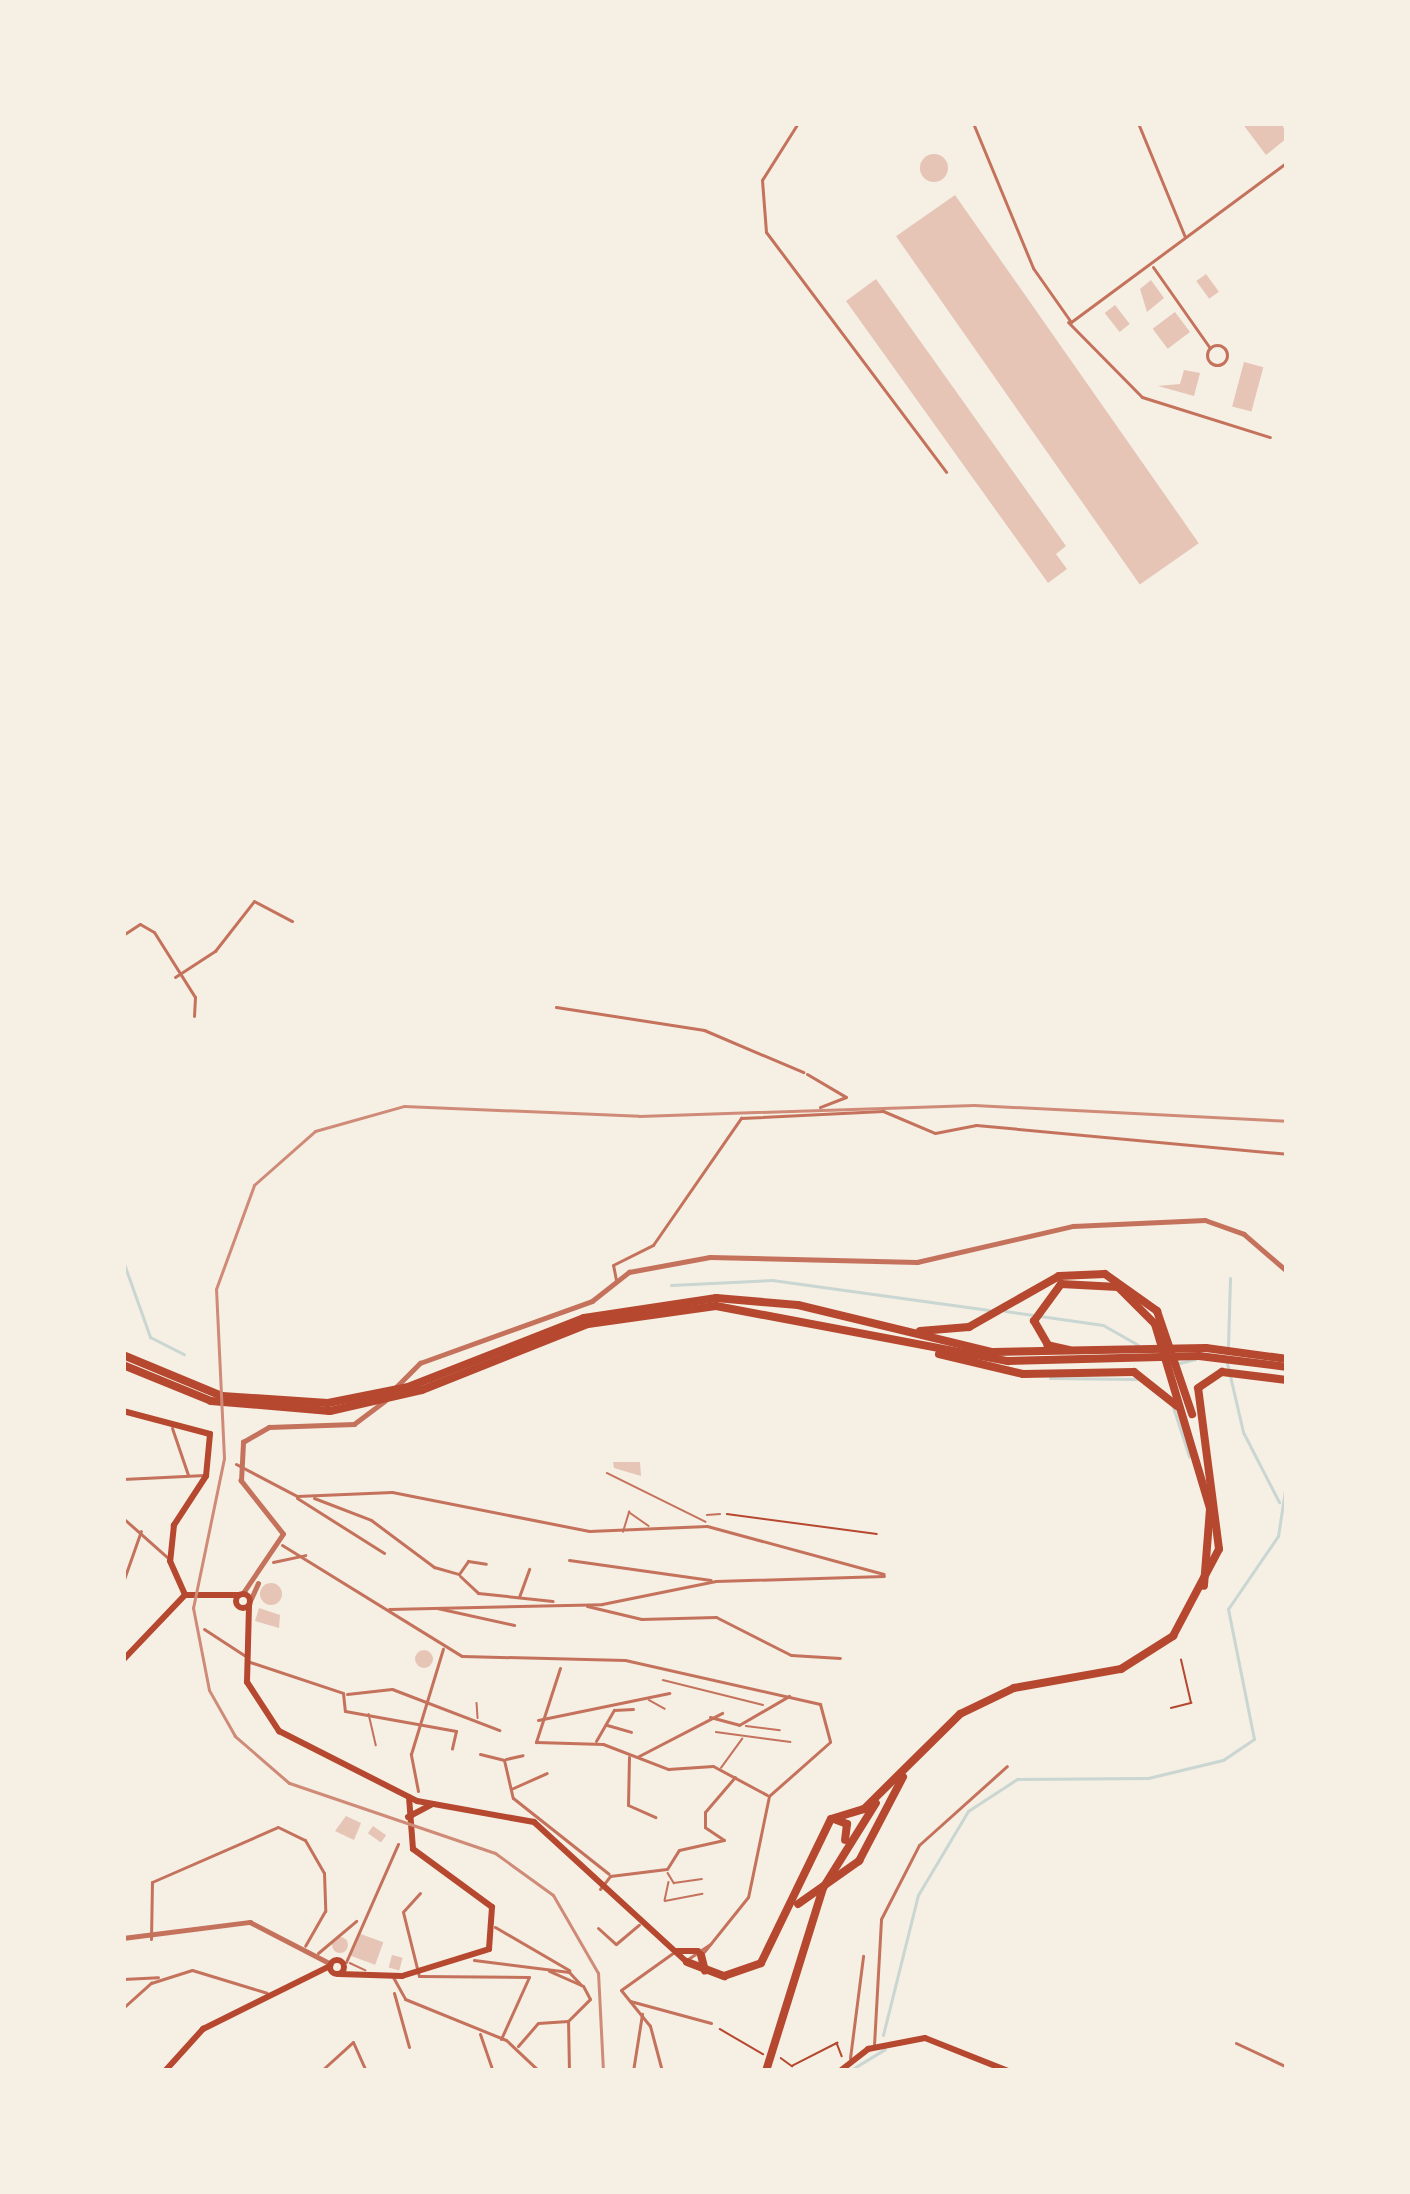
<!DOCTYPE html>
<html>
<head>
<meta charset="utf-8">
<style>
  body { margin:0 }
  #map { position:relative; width:1410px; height:2194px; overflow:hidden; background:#f6efe4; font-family:Jost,sans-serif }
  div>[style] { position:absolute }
  .stream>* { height:3px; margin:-1.5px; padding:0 1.5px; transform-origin:1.5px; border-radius:1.5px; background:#c9d6d2 }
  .building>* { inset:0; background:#e6c5b7; transform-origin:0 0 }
  .round { border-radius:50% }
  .path>* { height:1.5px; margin:-0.75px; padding:0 0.75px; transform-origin:0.75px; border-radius:0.75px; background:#b5482f }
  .service>* { height:1.5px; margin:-0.75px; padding:0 0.75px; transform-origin:0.75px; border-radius:0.75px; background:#c5725c }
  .minor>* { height:3px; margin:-1.5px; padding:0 1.5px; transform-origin:1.5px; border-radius:1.5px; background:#c5725c }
  .minor>.ring { margin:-1.5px; padding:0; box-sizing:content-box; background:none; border:3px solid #c5725c; border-radius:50% }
  .tertiary>* { height:4.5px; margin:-2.25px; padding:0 2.25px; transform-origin:2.25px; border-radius:2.25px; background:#c5725c }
  .secondary>* { height:6px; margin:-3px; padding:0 3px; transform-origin:3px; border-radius:3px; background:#b5482f }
  .secondary>.ring { margin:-3px; padding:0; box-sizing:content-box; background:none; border:6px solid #b5482f; border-radius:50% }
  .primary>* { height:6px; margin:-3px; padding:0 3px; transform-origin:3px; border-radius:3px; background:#b5482f }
  .trunk>* { height:8px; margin:-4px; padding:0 4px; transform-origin:4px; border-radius:4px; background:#b5482f }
  .rail>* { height:3px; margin:-1.5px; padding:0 1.5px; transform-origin:1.5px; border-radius:1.5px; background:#cf8b77 }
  span { translate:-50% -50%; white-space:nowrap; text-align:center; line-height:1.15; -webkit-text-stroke:12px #f6efe4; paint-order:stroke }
  .frame { position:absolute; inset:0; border:126px solid #f6efe4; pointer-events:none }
</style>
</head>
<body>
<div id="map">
  <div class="stream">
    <div style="left:123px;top:1261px;width:81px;rotate:70.4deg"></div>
    <div style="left:150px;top:1337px;width:38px;rotate:27deg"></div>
    <div style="left:671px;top:1285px;width:101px;rotate:-2.8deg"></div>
    <div style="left:772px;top:1280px;width:219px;rotate:7.9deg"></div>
    <div style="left:1005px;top:1311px;width:99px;rotate:8.1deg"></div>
    <div style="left:1103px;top:1325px;width:40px;rotate:29.7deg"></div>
    <div style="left:1228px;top:1346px;width:68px;rotate:-88.3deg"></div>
    <div style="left:1227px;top:1363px;width:71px;rotate:76.9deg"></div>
    <div style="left:1243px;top:1432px;width:79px;rotate:62.8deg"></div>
    <div style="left:1175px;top:1364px;width:21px;rotate:-14deg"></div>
    <div style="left:1050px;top:1378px;width:88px;rotate:0.7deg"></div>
    <div style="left:1173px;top:1407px;width:52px;rotate:71.9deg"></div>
    <div style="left:883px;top:2035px;width:144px;rotate:-76deg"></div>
    <div style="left:918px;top:1895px;width:98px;rotate:-59.2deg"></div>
    <div style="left:968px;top:1811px;width:59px;rotate:-33.1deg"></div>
    <div style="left:1017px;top:1779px;width:131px;rotate:-0.4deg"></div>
    <div style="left:1148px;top:1778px;width:77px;rotate:-13.5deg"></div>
    <div style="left:1223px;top:1760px;width:37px;rotate:-34deg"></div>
    <div style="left:1254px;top:1739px;width:133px;rotate:-101.3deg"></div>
    <div style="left:1228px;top:1609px;width:88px;rotate:-55.6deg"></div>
    <div style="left:1278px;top:1536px;width:60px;rotate:-81.3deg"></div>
    <div style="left:849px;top:2071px;width:42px;rotate:-31.4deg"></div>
  </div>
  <div class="building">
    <div style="clip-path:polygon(1242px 123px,1282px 123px,1287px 138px,1266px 155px)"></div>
    <div class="round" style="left:920px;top:154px;width:28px;height:28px"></div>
    <div style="left:955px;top:195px;width:425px;height:72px;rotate:55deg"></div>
    <div style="left:1206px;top:274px;width:22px;height:12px;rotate:54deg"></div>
    <div style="clip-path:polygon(876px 279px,1066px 546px,1056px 554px,1067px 569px,1048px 583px,846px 301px)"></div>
    <div style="clip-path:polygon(1151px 280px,1164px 298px,1147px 312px,1140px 289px)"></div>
    <div style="left:1115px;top:305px;width:24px;height:13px;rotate:52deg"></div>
    <div style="left:1175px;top:312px;width:25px;height:28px;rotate:53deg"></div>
    <div style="left:1244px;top:362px;width:20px;height:46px;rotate:15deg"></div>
    <div style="clip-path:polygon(1184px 370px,1200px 373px,1194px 396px,1158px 386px,1180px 384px)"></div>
    <div style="clip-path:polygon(613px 1462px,640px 1462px,641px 1476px,614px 1468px)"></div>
    <div class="round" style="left:260px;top:1583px;width:22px;height:22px"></div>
    <div style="clip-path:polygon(259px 1608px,280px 1615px,279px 1628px,255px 1621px)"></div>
    <div class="round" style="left:415px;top:1650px;width:18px;height:18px"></div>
    <div style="clip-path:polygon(346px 1816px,361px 1823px,354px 1840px,335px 1831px)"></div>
    <div style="left:373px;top:1826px;width:16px;height:9px;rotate:35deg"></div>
    <div style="left:358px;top:1933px;width:27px;height:24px;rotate:20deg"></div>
    <div class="round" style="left:332px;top:1937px;width:16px;height:16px"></div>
    <div style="left:392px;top:1955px;width:11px;height:13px;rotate:15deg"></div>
  </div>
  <div class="path">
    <div style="left:727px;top:1514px;width:151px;rotate:7.6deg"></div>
    <div style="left:1171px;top:1708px;width:21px;rotate:-14deg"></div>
    <div style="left:1191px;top:1703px;width:44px;rotate:-103.1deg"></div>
    <div style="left:720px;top:2029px;width:50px;rotate:30.2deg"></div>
    <div style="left:781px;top:2058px;width:14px;rotate:36deg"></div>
    <div style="left:792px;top:2066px;width:51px;rotate:-27.1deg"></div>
    <div style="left:837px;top:2043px;width:14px;rotate:69deg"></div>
  </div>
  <div class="service">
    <div style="left:607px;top:1473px;width:110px;rotate:26.3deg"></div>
    <div style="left:707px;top:1515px;width:13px;rotate:-4deg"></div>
    <div style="left:623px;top:1532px;width:21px;rotate:-73deg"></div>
    <div style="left:629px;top:1512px;width:24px;rotate:35deg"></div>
    <div style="left:663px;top:1680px;width:103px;rotate:14deg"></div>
    <div style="left:649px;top:1700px;width:18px;rotate:29deg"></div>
    <div style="left:477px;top:1703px;width:15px;rotate:86deg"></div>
    <div style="left:369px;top:1714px;width:32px;rotate:77deg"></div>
    <div style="left:746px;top:1726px;width:34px;rotate:7deg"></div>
    <div style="left:716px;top:1732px;width:75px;rotate:7.7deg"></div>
    <div style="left:721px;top:1768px;width:36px;rotate:-54deg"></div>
    <div style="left:668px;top:1873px;width:12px;rotate:59deg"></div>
    <div style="left:674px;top:1883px;width:28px;rotate:-8deg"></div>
    <div style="left:669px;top:1882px;width:19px;rotate:102deg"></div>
    <div style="left:665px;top:1901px;width:38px;rotate:-11deg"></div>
    <div style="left:350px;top:1963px;width:17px;rotate:25deg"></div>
  </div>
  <div class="minor">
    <div style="left:798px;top:123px;width:67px;rotate:122.3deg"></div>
    <div style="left:762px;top:180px;width:52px;rotate:85.6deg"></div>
    <div style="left:766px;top:232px;width:300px;rotate:53.1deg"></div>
    <div style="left:973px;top:123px;width:157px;rotate:67.5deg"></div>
    <div style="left:1033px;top:268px;width:66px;rotate:54.9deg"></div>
    <div style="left:1071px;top:322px;width:269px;rotate:-36.5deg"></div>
    <div style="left:1138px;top:123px;width:123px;rotate:67.6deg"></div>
    <div style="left:1153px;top:267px;width:99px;rotate:54.9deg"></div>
    <div style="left:1068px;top:322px;width:105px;rotate:45.4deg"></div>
    <div style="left:1142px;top:397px;width:134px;rotate:17.4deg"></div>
    <div class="ring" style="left:1207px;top:345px;width:17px;height:17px"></div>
    <div style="left:123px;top:935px;width:20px;rotate:-33deg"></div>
    <div style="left:140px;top:924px;width:16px;rotate:30deg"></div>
    <div style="left:154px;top:932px;width:77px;rotate:57.8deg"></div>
    <div style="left:195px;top:997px;width:19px;rotate:93deg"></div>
    <div style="left:175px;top:977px;width:48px;rotate:-33deg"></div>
    <div style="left:215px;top:951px;width:63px;rotate:-52deg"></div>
    <div style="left:254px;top:901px;width:43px;rotate:27.8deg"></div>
    <div style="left:556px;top:1007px;width:150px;rotate:8.8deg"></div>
    <div style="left:704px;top:1030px;width:108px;rotate:23deg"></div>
    <div style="left:807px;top:1074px;width:45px;rotate:30.5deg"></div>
    <div style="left:846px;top:1097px;width:28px;rotate:159deg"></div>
    <div style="left:616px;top:1280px;width:15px;rotate:-101deg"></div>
    <div style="left:613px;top:1265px;width:45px;rotate:-26.6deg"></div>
    <div style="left:653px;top:1245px;width:155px;rotate:-55.3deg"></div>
    <div style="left:741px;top:1118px;width:142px;rotate:-2.8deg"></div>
    <div style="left:883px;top:1111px;width:56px;rotate:22.9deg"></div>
    <div style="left:935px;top:1133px;width:42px;rotate:-11deg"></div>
    <div style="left:976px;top:1125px;width:312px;rotate:5.3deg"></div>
    <div style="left:172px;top:1428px;width:50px;rotate:71.2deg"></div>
    <div style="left:236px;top:1464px;width:69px;rotate:27.7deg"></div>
    <div style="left:297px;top:1496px;width:95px;rotate:-2.4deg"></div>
    <div style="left:392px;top:1492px;width:201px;rotate:11.2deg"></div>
    <div style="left:589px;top:1531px;width:118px;rotate:-2.4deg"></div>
    <div style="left:707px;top:1526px;width:183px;rotate:15.2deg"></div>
    <div style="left:123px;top:1479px;width:82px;rotate:-2.8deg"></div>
    <div style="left:297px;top:1498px;width:103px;rotate:32.3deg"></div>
    <div style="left:314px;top:1498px;width:61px;rotate:21.1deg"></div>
    <div style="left:371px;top:1520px;width:79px;rotate:36.7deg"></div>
    <div style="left:434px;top:1567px;width:26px;rotate:16deg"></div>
    <div style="left:459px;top:1574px;width:16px;rotate:-55deg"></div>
    <div style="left:468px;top:1561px;width:18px;rotate:9deg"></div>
    <div style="left:123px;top:1518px;width:62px;rotate:41.7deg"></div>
    <div style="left:282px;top:1545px;width:211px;rotate:31.7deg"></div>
    <div style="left:462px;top:1656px;width:163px;rotate:1.4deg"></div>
    <div style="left:625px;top:1660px;width:200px;rotate:12.7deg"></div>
    <div style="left:820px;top:1704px;width:39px;rotate:75deg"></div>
    <div style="left:830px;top:1742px;width:81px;rotate:138.5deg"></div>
    <div style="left:769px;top:1796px;width:103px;rotate:101.7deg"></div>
    <div style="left:748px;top:1897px;width:70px;rotate:128.7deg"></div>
    <div style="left:569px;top:1560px;width:143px;rotate:8deg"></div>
    <div style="left:273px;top:1562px;width:33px;rotate:-12deg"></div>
    <div style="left:460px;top:1576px;width:25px;rotate:43deg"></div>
    <div style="left:478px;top:1593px;width:75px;rotate:6.1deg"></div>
    <div style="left:123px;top:1582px;width:54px;rotate:-70.6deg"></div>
    <div style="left:519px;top:1597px;width:30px;rotate:-70deg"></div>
    <div style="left:587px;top:1606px;width:56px;rotate:13.5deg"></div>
    <div style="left:641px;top:1619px;width:75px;rotate:-1.5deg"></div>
    <div style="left:716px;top:1617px;width:84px;rotate:26.9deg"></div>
    <div style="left:791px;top:1655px;width:49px;rotate:3.5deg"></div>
    <div style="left:437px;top:1608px;width:79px;rotate:12.4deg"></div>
    <div style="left:389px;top:1609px;width:213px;rotate:-1.3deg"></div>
    <div style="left:602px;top:1604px;width:116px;rotate:-11.4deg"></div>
    <div style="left:716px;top:1581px;width:168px;rotate:-1.7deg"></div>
    <div style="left:204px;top:1629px;width:48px;rotate:33deg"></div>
    <div style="left:247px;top:1661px;width:101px;rotate:18.4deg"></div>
    <div style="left:343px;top:1693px;width:18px;rotate:84deg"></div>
    <div style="left:345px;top:1711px;width:113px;rotate:10.2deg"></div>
    <div style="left:456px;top:1731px;width:18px;rotate:103deg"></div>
    <div style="left:560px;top:1668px;width:78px;rotate:108deg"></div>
    <div style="left:536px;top:1742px;width:67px;rotate:1.7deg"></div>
    <div style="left:603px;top:1744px;width:70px;rotate:21deg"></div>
    <div style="left:668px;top:1769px;width:45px;rotate:-3.8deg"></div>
    <div style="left:713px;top:1766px;width:61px;rotate:28.2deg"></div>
    <div style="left:347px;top:1694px;width:45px;rotate:-6.3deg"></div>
    <div style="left:392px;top:1689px;width:115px;rotate:21deg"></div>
    <div style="left:710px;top:1717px;width:30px;rotate:15deg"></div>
    <div style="left:739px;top:1725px;width:58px;rotate:-30.1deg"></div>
    <div style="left:538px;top:1720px;width:134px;rotate:-11.6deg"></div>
    <div style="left:607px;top:1725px;width:25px;rotate:16deg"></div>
    <div style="left:596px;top:1741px;width:36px;rotate:-60deg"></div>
    <div style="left:614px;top:1710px;width:19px;rotate:-3deg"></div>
    <div style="left:480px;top:1754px;width:25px;rotate:14deg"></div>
    <div style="left:504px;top:1760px;width:39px;rotate:77deg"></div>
    <div style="left:513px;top:1798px;width:122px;rotate:38.4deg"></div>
    <div style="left:629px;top:1757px;width:48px;rotate:91.2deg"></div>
    <div style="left:628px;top:1805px;width:30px;rotate:24deg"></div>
    <div style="left:637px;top:1757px;width:96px;rotate:-27.4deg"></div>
    <div style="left:506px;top:1759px;width:17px;rotate:-13deg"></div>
    <div style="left:511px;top:1789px;width:39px;rotate:-24deg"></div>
    <div style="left:418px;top:1791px;width:38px;rotate:-101deg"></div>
    <div style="left:411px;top:1754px;width:110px;rotate:-73.1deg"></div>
    <div style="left:600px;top:1889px;width:16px;rotate:-52deg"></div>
    <div style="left:610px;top:1876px;width:57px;rotate:-7deg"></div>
    <div style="left:667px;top:1869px;width:22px;rotate:-58deg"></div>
    <div style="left:679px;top:1850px;width:46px;rotate:-12.5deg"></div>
    <div style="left:724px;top:1840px;width:23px;rotate:-146deg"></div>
    <div style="left:705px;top:1827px;width:15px;rotate:-90deg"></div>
    <div style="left:705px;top:1812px;width:46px;rotate:-49.4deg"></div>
    <div style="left:420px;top:1893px;width:25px;rotate:132deg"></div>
    <div style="left:403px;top:1912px;width:66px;rotate:76deg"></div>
    <div style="left:419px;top:1976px;width:110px;rotate:0.5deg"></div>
    <div style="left:529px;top:1977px;width:68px;rotate:114.3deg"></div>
    <div style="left:495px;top:1927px;width:86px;rotate:30.2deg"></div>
    <div style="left:598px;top:1928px;width:24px;rotate:42deg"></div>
    <div style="left:616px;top:1944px;width:30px;rotate:-40deg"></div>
    <div style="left:151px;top:1939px;width:57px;rotate:-89deg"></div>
    <div style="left:152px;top:1882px;width:137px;rotate:-23.6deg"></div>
    <div style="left:278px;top:1827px;width:30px;rotate:26deg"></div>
    <div style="left:305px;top:1840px;width:38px;rotate:60deg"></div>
    <div style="left:324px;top:1873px;width:38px;rotate:88deg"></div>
    <div style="left:325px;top:1911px;width:40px;rotate:119.7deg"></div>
    <div style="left:318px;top:1953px;width:50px;rotate:-40.1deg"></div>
    <div style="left:688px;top:1959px;width:27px;rotate:-34deg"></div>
    <div style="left:474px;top:1960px;width:96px;rotate:7.2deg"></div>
    <div style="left:569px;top:1972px;width:18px;rotate:47deg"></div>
    <div style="left:581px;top:1985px;width:35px;rotate:-156deg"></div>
    <div style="left:346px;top:1962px;width:129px;rotate:-66.2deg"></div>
    <div style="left:393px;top:1977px;width:25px;rotate:61deg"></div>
    <div style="left:405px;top:1999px;width:109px;rotate:22.1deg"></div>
    <div style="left:506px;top:2040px;width:45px;rotate:43.2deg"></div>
    <div style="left:123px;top:1979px;width:35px;rotate:-3deg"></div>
    <div style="left:394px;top:1993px;width:56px;rotate:74.5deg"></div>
    <div style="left:630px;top:2001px;width:84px;rotate:15.2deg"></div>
    <div style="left:123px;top:2008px;width:38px;rotate:-42deg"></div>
    <div style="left:151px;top:1983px;width:43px;rotate:-17.6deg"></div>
    <div style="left:192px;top:1970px;width:78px;rotate:17deg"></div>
    <div style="left:480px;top:2034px;width:39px;rotate:71deg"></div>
    <div style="left:1236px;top:2043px;width:56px;rotate:25.2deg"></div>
    <div style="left:874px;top:2045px;width:126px;rotate:-86.8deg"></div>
    <div style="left:881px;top:1919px;width:83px;rotate:-62.8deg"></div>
    <div style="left:919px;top:1845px;width:118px;rotate:-41.9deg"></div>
    <div style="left:518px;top:2046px;width:30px;rotate:-49deg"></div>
    <div style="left:538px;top:2023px;width:30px;rotate:-4deg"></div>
    <div style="left:850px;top:2058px;width:103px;rotate:-82.7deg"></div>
    <div style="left:321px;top:2071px;width:43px;rotate:-42.2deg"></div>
    <div style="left:353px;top:2042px;width:32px;rotate:66deg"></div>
    <div style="left:569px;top:2071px;width:50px;rotate:-91.1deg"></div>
    <div style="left:568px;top:2021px;width:31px;rotate:-45deg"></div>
    <div style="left:590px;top:1999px;width:15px;rotate:-118deg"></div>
    <div style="left:633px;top:2071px;width:58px;rotate:-81deg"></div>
    <div style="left:662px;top:2071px;width:47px;rotate:-104.9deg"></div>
    <div style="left:650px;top:2026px;width:46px;rotate:-128.9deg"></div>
    <div style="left:621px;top:1990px;width:65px;rotate:-35.6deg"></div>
  </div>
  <div class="tertiary">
    <div style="left:396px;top:1387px;width:34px;rotate:-45deg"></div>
    <div style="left:420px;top:1363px;width:183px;rotate:-19.8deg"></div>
    <div style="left:592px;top:1301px;width:47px;rotate:-38.1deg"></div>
    <div style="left:629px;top:1272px;width:82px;rotate:-10.5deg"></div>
    <div style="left:710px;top:1257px;width:207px;rotate:1.4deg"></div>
    <div style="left:917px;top:1262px;width:160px;rotate:-13deg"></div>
    <div style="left:1073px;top:1226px;width:132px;rotate:-2.6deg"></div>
    <div style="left:1205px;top:1220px;width:41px;rotate:19.7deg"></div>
    <div style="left:1244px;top:1234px;width:57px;rotate:40.7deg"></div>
    <div style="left:243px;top:1593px;width:71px;rotate:-55.9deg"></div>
    <div style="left:283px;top:1534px;width:68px;rotate:-128.4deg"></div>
    <div style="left:241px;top:1481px;width:39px;rotate:-87deg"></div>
    <div style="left:243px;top:1442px;width:30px;rotate:-30deg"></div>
    <div style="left:269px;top:1427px;width:85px;rotate:-2deg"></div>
    <div style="left:354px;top:1424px;width:39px;rotate:-37deg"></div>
    <div style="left:251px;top:1599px;width:17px;rotate:-66deg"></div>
    <div style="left:123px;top:1938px;width:128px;rotate:-7.2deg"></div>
    <div style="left:250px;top:1922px;width:91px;rotate:27.4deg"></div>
  </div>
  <div class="secondary">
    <div style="left:123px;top:1411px;width:90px;rotate:14.8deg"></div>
    <div style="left:210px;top:1434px;width:42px;rotate:95.4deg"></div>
    <div style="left:206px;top:1476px;width:59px;rotate:123.1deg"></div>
    <div style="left:174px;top:1525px;width:36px;rotate:96deg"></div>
    <div style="left:170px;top:1561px;width:37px;rotate:66deg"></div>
    <div class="ring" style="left:236px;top:1594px;width:8px;height:8px"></div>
    <div style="left:249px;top:1606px;width:76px;rotate:91.5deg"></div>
    <div style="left:247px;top:1682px;width:59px;rotate:56.9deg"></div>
    <div style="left:279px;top:1731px;width:155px;rotate:26.9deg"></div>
    <div style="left:417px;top:1801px;width:119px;rotate:10.2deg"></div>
    <div style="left:534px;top:1822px;width:207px;rotate:42.5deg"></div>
    <div style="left:123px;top:1660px;width:90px;rotate:-46.4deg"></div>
    <div style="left:185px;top:1595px;width:54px"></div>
    <div style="left:408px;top:1817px;width:26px;rotate:-28deg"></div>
    <div style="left:677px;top:1951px;width:21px"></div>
    <div class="ring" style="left:330px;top:1960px;width:8px;height:8px"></div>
    <div style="left:339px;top:1974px;width:63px;rotate:1.8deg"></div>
    <div style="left:402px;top:1976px;width:91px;rotate:-17.2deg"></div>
    <div style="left:489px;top:1949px;width:42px;rotate:-85.9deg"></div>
    <div style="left:492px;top:1907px;width:98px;rotate:-143.7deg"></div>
    <div style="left:413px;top:1849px;width:52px;rotate:-94.4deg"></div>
    <div style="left:165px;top:2071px;width:57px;rotate:-47.9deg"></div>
    <div style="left:203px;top:2029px;width:142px;rotate:-26.4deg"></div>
  </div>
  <div class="primary">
    <div style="left:840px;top:2071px;width:36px;rotate:-38deg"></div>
    <div style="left:868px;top:2049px;width:58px;rotate:-10.9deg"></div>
    <div style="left:925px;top:2038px;width:89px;rotate:21.7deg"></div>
  </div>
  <div class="trunk">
    <div style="left:920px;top:1331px;width:49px;rotate:-4.7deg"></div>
    <div style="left:969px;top:1327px;width:103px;rotate:-29.5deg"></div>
    <div style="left:1059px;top:1276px;width:46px;rotate:-2.5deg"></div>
    <div style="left:1105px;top:1274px;width:64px;rotate:35.4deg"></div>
    <div style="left:1157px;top:1311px;width:109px;rotate:71.2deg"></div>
    <div style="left:1069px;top:1350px;width:22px;rotate:-167deg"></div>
    <div style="left:1048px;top:1345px;width:28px;rotate:-120deg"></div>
    <div style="left:1034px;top:1321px;width:46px;rotate:-53.9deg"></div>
    <div style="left:1061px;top:1284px;width:57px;rotate:3deg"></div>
    <div style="left:1118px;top:1287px;width:52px;rotate:45deg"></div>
    <div style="left:1155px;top:1324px;width:193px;rotate:73.4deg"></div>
    <div style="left:1210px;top:1509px;width:77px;rotate:94.5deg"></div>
    <div style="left:939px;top:1354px;width:86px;rotate:13.4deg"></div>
    <div style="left:1023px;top:1374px;width:111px;rotate:-1deg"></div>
    <div style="left:1134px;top:1372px;width:55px;rotate:38.3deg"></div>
    <div style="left:123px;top:1355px;width:107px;rotate:22.5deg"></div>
    <div style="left:222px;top:1396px;width:106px;rotate:3.8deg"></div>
    <div style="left:328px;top:1403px;width:82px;rotate:-11.3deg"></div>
    <div style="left:408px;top:1387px;width:189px;rotate:-21.4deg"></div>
    <div style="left:584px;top:1318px;width:134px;rotate:-8.6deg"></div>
    <div style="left:716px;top:1298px;width:82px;rotate:4.9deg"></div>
    <div style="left:798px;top:1305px;width:201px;rotate:13.6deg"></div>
    <div style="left:993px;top:1352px;width:213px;rotate:-1.1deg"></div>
    <div style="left:1206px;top:1348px;width:82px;rotate:7.7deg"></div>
    <div style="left:123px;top:1365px;width:95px;rotate:22.2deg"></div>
    <div style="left:211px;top:1401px;width:119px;rotate:4.8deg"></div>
    <div style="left:330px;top:1411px;width:94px;rotate:-12.9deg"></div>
    <div style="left:422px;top:1390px;width:179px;rotate:-21.7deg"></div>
    <div style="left:588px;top:1324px;width:129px;rotate:-8deg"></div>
    <div style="left:716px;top:1306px;width:297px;rotate:10.7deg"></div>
    <div style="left:1008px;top:1361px;width:191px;rotate:-1.5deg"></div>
    <div style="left:1199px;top:1356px;width:89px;rotate:7.1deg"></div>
    <div style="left:834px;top:1819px;width:14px;rotate:21deg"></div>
    <div style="left:847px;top:1824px;width:16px;rotate:97deg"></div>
    <div style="left:798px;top:1904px;width:75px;rotate:-35.2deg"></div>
    <div style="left:859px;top:1861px;width:95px;rotate:-62.4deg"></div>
    <div style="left:701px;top:1955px;width:16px;rotate:76deg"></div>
    <div style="left:687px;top:1962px;width:40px;rotate:21deg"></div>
    <div style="left:724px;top:1976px;width:39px;rotate:-19deg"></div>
    <div style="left:761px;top:1963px;width:160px;rotate:-64.1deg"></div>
    <div style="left:831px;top:1819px;width:34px;rotate:-17deg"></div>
    <div style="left:864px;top:1809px;width:135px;rotate:-44.7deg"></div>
    <div style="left:960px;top:1714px;width:60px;rotate:-25.7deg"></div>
    <div style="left:1014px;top:1688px;width:109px;rotate:-10.1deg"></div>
    <div style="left:1121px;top:1669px;width:62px;rotate:-32.4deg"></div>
    <div style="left:1173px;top:1636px;width:98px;rotate:-62.1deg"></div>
    <div style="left:1219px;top:1549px;width:162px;rotate:-97.4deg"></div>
    <div style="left:1198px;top:1388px;width:29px;rotate:-34deg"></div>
    <div style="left:1222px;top:1372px;width:65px;rotate:7deg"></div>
    <div style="left:766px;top:2071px;width:192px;rotate:-72.7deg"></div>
    <div style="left:823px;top:1888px;width:100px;rotate:-58.1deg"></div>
  </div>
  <div class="rail">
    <div style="left:603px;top:2071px;width:98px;rotate:-92.9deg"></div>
    <div style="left:598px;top:1973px;width:90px;rotate:-120deg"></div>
    <div style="left:553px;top:1895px;width:72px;rotate:-144.1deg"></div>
    <div style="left:495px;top:1853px;width:218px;rotate:-161.2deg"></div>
    <div style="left:289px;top:1783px;width:72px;rotate:-139deg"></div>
    <div style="left:235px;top:1736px;width:53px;rotate:-119.5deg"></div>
    <div style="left:209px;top:1690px;width:84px;rotate:-101deg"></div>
    <div style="left:193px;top:1608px;width:153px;rotate:-78.3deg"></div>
    <div style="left:224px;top:1458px;width:169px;rotate:-92.7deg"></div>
    <div style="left:216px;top:1289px;width:111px;rotate:-69.9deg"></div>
    <div style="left:254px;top:1185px;width:81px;rotate:-41.5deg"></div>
    <div style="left:315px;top:1131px;width:92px;rotate:-15.7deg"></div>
    <div style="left:404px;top:1106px;width:235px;rotate:2.4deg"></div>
    <div style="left:639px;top:1116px;width:335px;rotate:-1.9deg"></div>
    <div style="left:974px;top:1105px;width:313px;rotate:2.9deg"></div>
  </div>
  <div class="frame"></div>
</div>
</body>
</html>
